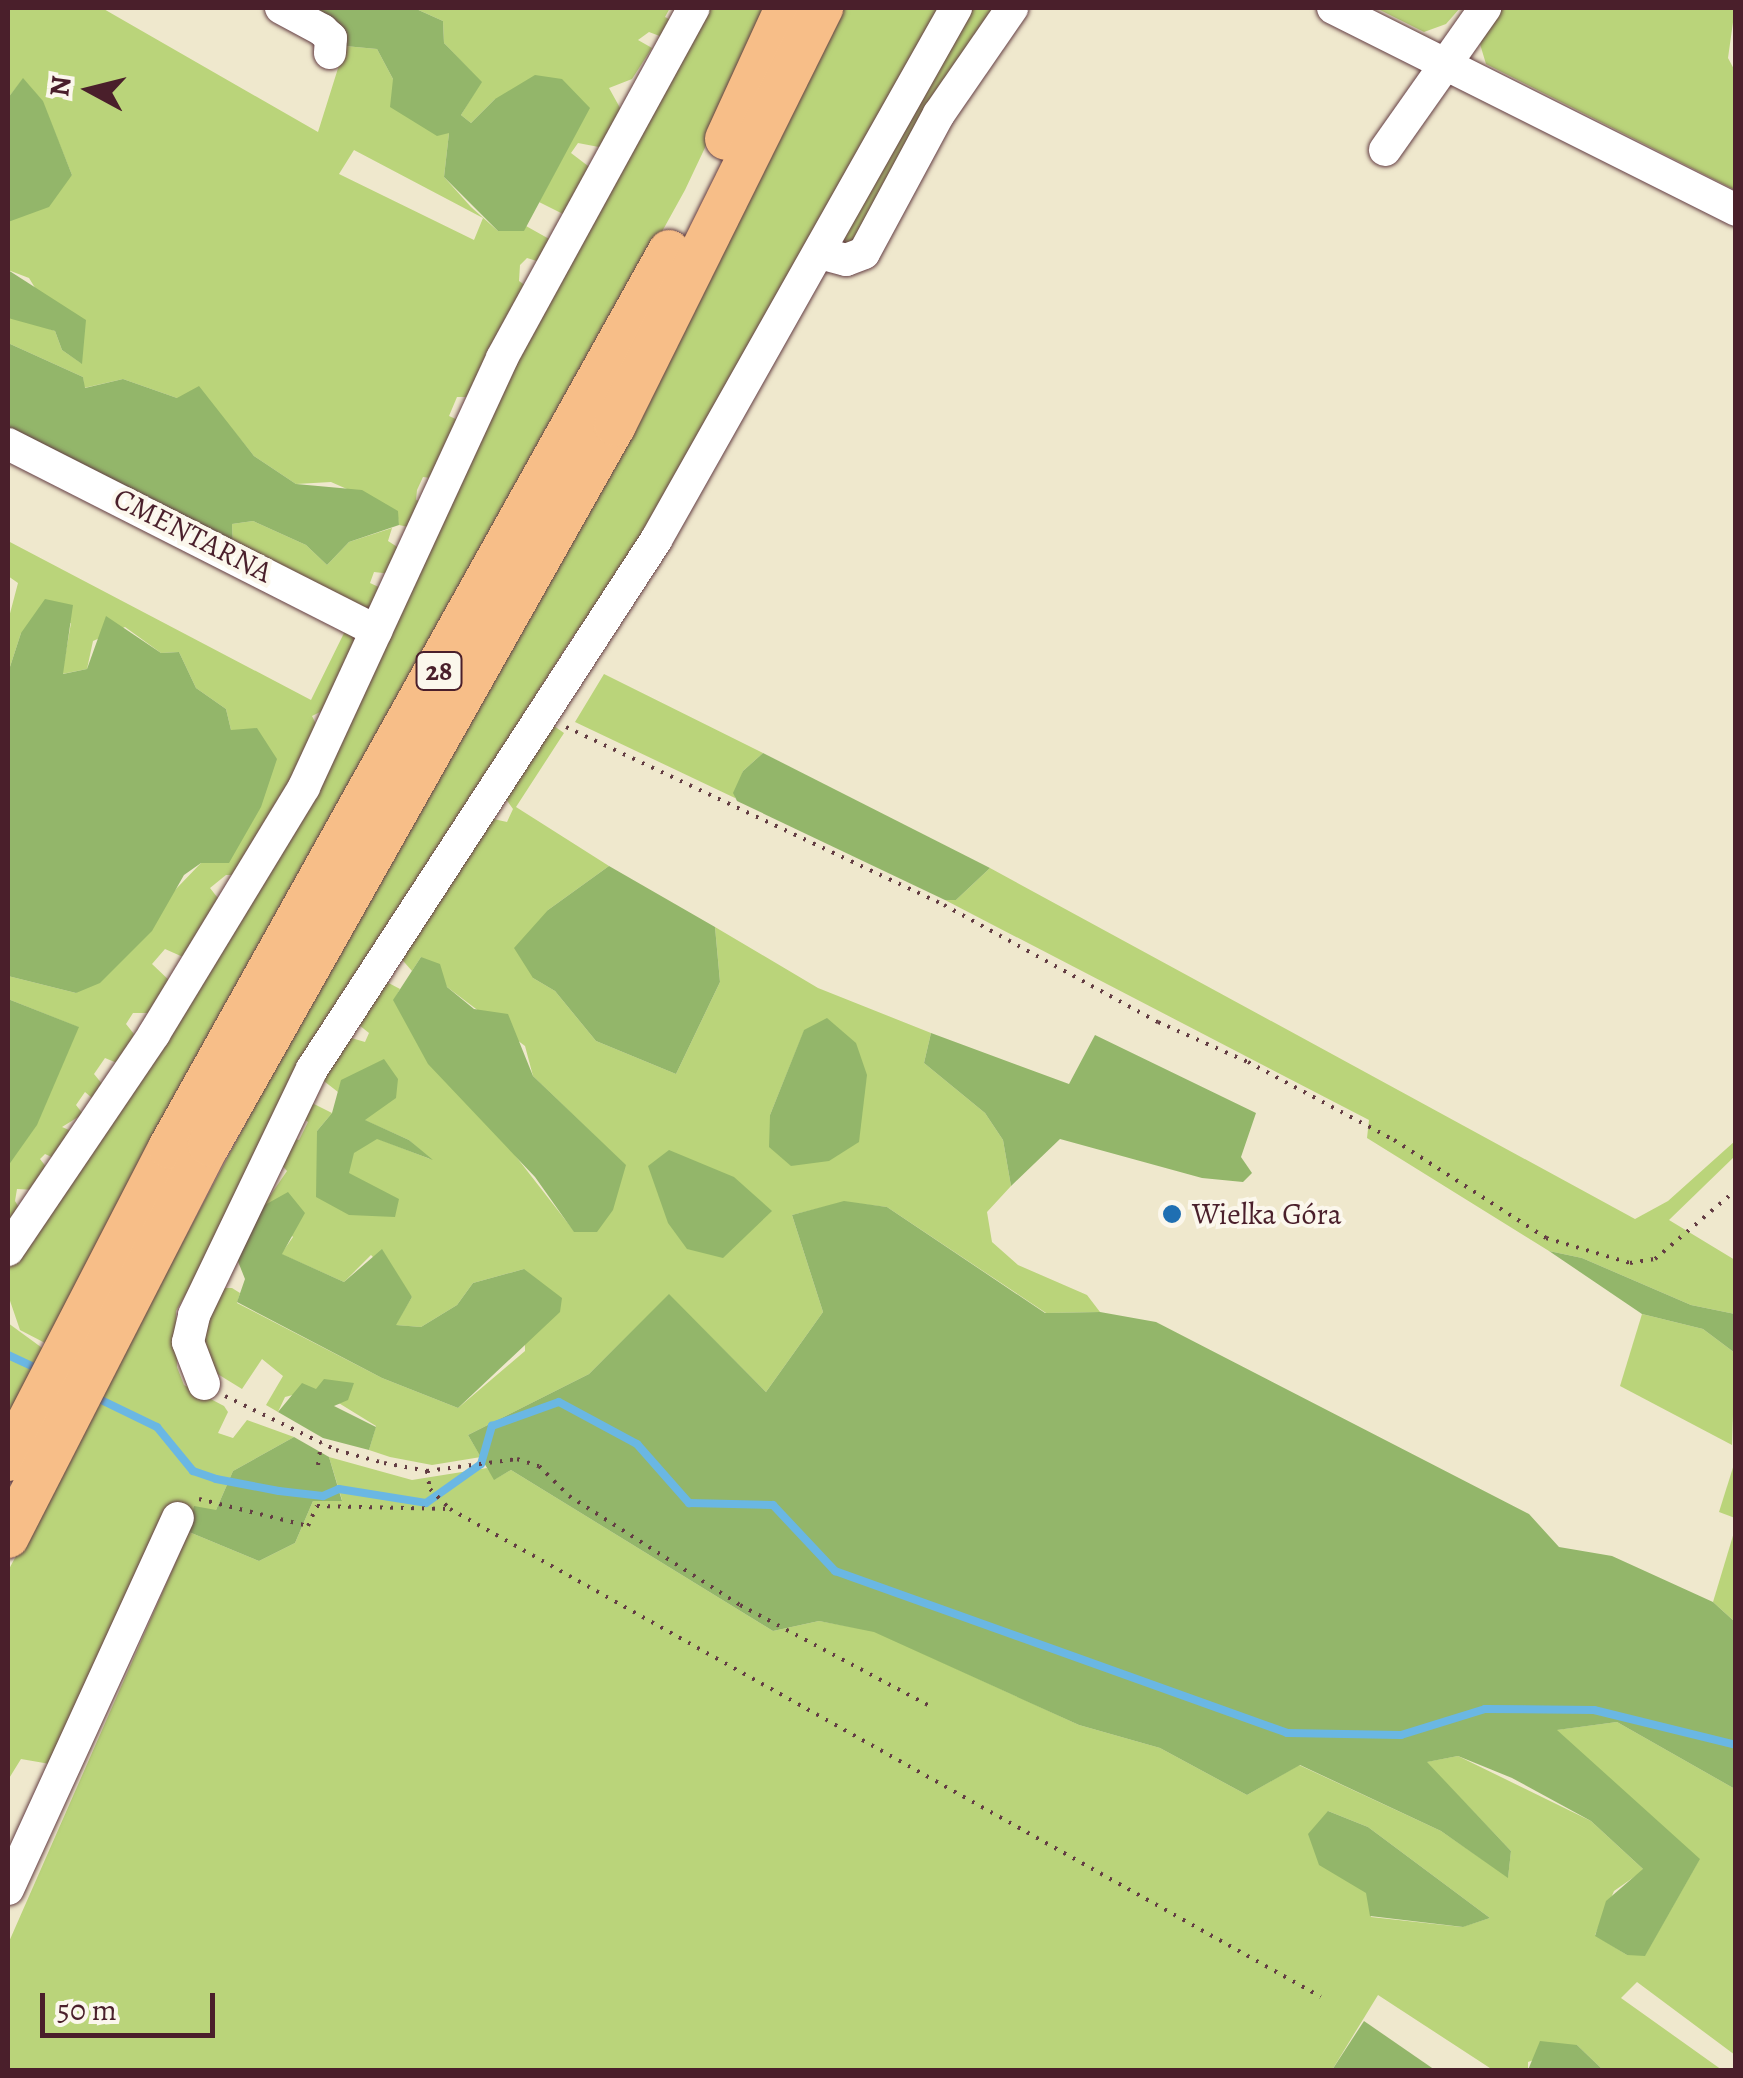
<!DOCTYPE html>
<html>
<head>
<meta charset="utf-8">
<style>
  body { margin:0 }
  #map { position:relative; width:1743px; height:2078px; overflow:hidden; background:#efe8cd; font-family:Alegreya,serif }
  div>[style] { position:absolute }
  .green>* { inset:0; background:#bad47a }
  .forest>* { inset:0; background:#93b66a }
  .stream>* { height:8px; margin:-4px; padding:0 4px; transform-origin:4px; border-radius:4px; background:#6ab7e3 }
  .path>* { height:4px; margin-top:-2px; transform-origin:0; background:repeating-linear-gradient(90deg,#633d43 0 2.5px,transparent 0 10.5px) }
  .roads { filter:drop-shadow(0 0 2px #633d43) drop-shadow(0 0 2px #633d43) }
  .minor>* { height:32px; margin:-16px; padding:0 16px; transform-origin:16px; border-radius:16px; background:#fff }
  .major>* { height:42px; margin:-21px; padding:0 21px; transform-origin:21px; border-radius:21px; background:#f7be88 }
  .dots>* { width:28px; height:28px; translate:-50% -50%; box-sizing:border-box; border:5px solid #fbf7ec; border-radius:50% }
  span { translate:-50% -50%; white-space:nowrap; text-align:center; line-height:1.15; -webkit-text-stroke:8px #fbf7ec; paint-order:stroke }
  .shield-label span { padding:2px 8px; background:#fbf7ec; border:2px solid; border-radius:8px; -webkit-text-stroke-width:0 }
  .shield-label { font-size:28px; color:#4a1f2b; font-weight:700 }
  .street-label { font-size:30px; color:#4a1f2b }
  .poi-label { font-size:30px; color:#4a1f2b }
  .left { translate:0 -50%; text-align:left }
  .frame { position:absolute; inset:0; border:10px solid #4a1f2b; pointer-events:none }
  .north { position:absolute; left:40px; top:40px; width:100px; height:100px; -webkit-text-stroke:8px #fbf7ec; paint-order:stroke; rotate:277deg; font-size:28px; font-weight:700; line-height:40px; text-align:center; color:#4a1f2b }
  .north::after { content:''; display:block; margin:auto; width:35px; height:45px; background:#4a1f2b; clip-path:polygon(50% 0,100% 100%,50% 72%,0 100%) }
  .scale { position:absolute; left:40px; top:1993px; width:175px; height:45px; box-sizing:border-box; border:5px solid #4a1f2b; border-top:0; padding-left:12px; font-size:30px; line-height:35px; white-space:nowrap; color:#4a1f2b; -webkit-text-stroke:8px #fbf7ec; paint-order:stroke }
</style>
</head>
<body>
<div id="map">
  <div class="green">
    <div style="clip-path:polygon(evenodd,8px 8px,102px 8px,318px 132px,345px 46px,377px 49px,393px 79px,449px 133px,444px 177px,471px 207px,498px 231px,526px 226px,551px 240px,540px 262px,527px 258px,520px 265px,519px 281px,529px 288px,473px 397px,457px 397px,449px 416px,460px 421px,437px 479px,423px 477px,417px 490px,416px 500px,426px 502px,413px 528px,399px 525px,397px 511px,331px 482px,296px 484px,254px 456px,228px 424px,177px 398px,123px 379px,84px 388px,83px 377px,8px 343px,8px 318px,23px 319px,55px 331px,62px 350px,81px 363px,29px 278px,8px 270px,8px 222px,72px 175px,42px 101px,23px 79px,8px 98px,8px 8px,354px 150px,483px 218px,474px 240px,339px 174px,354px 150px)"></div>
    <div style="clip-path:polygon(414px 8px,685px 8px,670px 8px,665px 17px,673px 21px,665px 38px,649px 32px,638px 40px,652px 48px,632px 79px,609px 88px,624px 115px,604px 148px,578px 143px,571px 153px,592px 169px,565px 215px,539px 202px,589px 108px,495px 99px,471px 123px,461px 115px,481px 82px,444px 43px,443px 21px)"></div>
    <div style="clip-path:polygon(705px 8px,771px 8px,685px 190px,47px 1344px,20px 1330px,8px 1295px,10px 1267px,35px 1240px,40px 1220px,126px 1087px)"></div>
    <div style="clip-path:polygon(838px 8px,947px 8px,589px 625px,574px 635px,525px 712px,176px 1311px,177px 1367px,184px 1385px,224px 1406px,228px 1412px,218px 1433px,233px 1438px,247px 1420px,294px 1437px,233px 1471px,216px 1510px,186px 1522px,50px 1764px,21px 1759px,8px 1780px,8px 1571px)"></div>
    <div style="clip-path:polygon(972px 8px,999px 8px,849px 247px,836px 241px)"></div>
    <div style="clip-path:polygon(1376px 8px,1460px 8px,1446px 24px,1424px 32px)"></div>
    <div style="clip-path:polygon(1498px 8px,1735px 8px,1728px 58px,1735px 71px,1735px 190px,1486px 64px,1480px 44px)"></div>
    <div style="clip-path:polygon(253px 521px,306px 545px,327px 565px,349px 542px,392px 528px,388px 541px,399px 548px,392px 574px,374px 572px,370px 583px,383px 589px,373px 609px,360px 611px,233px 545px,232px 524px)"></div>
    <div style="clip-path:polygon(8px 541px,311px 700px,348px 625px,364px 637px,326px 709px,312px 716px,320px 732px,238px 875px,226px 875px,210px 888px,221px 902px,183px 957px,165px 949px,152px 964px,172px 983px,151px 1013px,133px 1013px,126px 1024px,134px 1034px,125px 1056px,117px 1063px,105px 1058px,94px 1074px,103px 1085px,92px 1098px,85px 1092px,76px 1105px,83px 1114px,62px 1127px,76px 1133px,56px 1159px,45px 1154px,40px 1159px,51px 1173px,35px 1190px,17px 1189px,15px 1201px,23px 1214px,8px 1230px,8px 1166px,78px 1027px,8px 999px,8px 976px,76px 993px,201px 863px,231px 730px,226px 709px,196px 688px,179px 652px,161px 653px,125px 627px,93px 641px,87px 669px,62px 674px,71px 623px,21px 633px,8px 673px,8px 621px,18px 583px,8px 576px)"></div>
    <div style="clip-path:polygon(604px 674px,763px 753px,743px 771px,735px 798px,575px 722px)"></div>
    <div style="clip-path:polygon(evenodd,554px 726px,564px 733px,516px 807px,609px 866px,548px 910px,533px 978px,555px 991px,596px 1041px,676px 1074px,720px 982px,715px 927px,818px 988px,931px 1033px,924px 1063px,985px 1113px,1003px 1140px,1011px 1186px,987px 1212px,992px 1242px,1018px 1265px,1087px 1295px,1100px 1312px,1046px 1313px,887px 1207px,844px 1202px,792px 1215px,823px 1312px,766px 1392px,669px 1295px,589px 1374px,468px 1435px,481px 1457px,432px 1465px,390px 1457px,369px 1450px,376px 1426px,316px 1389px,285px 1397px,278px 1412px,266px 1405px,283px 1376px,262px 1359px,242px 1389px,216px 1373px,203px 1348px,203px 1325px,220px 1288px,232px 1288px,240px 1293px,237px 1303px,382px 1378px,458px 1408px,525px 1351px,524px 1269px,473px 1283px,457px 1305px,421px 1327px,395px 1325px,412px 1297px,371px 1255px,344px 1282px,281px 1254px,293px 1237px,263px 1206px,287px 1171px,279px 1162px,289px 1138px,299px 1140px,308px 1122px,303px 1118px,310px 1102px,332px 1113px,317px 1131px,348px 1173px,353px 1153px,376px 1138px,430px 1159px,409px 1140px,364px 1120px,342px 1080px,338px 1092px,320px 1078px,348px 1037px,365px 1042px,369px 1033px,359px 1025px,383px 980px,400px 989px,394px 1000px,574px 1231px,625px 1165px,533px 1076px,525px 1046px,447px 987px,421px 957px,412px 971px,398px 955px,489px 818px,507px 822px,513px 809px,503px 795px,544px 729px,554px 726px,804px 1031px,792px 1166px,770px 1115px,804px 1031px)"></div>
    <div style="clip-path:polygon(990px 868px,1635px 1219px,1668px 1201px,1735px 1141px,1735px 1156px,1669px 1220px,1735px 1260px,1735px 1314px,1691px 1305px,1582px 1258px,1549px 1251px,1367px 1138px,1369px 1120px,945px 900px,956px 900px)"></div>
    <div style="clip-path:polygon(1642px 1314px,1703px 1329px,1735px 1353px,1732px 1445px,1620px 1386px)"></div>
    <div style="clip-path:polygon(8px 1323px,45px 1350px,8px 1418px)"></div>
    <div style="clip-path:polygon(evenodd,329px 1457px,412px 1480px,487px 1468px,495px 1479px,511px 1470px,773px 1631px,819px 1621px,874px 1631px,1079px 1725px,1160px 1748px,1247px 1795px,1299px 1765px,1441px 1831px,1508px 1877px,1511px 1851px,1426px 1762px,1458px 1756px,1591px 1821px,1644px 1870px,1614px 1891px,1595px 1935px,1627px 1955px,1645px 1955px,1699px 1860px,1556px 1730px,1617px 1722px,1735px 1789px,1735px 2055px,1637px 1982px,1621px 1998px,1722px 2070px,1603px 2070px,1577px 2045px,1528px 2062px,1528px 2070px,1493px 2070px,1378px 1995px,1332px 2070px,8px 2070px,8px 1944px,189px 1532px,259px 1561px,295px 1543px,313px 1501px,342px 1500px,329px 1457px,1328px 1811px,1368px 1827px,1490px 1918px,1462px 1927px,1371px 1917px,1367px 1893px,1328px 1811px)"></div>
    <div style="clip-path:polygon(1735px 1461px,1735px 1518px,1719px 1512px)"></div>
    <div style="clip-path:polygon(1735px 1529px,1735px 1622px,1713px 1602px)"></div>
  </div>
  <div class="forest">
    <div style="clip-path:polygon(302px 8px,414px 8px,443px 21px,444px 43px,482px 82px,461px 115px,471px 123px,495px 99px,535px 75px,562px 79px,590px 108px,524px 231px,498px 231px,444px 177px,449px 133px,437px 136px,390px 107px,393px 79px,377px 49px,345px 46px)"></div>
    <div style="clip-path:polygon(23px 78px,43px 101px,72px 175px,49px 207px,8px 222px,8px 98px)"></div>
    <div style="clip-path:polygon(8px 270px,86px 320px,82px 364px,62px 350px,55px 331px,8px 318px)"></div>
    <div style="clip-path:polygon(8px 343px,83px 377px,85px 388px,123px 379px,177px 398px,199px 386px,254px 456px,296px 484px,362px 490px,398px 511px,399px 525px,349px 542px,327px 565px,306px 545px,253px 521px,232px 524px,233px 545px,8px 436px)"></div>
    <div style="clip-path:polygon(45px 599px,73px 605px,63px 674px,87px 669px,106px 616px,161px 653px,179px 652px,196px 688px,226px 709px,231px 730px,257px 728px,277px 759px,261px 807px,229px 863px,201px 863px,184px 875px,152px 931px,100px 983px,76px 993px,8px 976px,8px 673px,21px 633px)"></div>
    <div style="clip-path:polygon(763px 753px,990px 868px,956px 900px,945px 900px,737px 801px,733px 793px,743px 771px)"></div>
    <div style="clip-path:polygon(609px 866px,715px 927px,720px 982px,676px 1074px,596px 1041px,555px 991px,533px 978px,514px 948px,548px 910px)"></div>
    <div style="clip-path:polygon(421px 957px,440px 964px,447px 987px,474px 1009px,508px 1014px,533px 1076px,626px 1165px,613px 1210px,597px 1232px,574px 1232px,535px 1177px,428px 1064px,393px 1000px)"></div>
    <div style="clip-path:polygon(8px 999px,79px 1027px,37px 1125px,8px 1166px)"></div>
    <div style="clip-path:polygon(827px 1018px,856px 1043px,867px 1075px,859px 1142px,829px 1161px,791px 1166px,769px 1147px,770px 1115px,804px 1030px)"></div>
    <div style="clip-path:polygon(931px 1033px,1069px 1084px,1095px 1035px,1256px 1113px,1241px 1157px,1252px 1173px,1243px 1182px,1202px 1178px,1060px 1139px,1011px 1186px,1003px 1140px,985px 1113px,924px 1063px)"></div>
    <div style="clip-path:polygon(384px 1059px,398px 1079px,396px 1098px,365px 1120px,409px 1140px,433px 1160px,377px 1139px,354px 1153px,349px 1173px,399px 1199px,395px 1217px,349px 1215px,316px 1197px,317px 1131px,332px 1113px,341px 1080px)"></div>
    <div style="clip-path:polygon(669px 1150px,734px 1177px,772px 1211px,723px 1258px,687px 1249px,668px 1223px,648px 1166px)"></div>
    <div style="clip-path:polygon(288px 1192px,305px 1213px,282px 1254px,344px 1282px,382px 1249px,412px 1297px,396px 1325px,421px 1327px,457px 1305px,473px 1283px,524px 1269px,562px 1298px,560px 1312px,458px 1408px,382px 1378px,237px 1302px,245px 1279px,237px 1259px,263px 1206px)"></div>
    <div style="clip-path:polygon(844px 1201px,887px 1207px,1045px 1313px,1100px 1312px,1156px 1322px,1529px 1514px,1559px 1547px,1612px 1556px,1713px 1602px,1735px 1622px,1735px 1789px,1617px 1722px,1557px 1730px,1700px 1859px,1645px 1956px,1627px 1955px,1595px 1936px,1606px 1901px,1643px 1869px,1591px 1821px,1512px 1778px,1458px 1756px,1427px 1762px,1511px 1851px,1508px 1878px,1441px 1831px,1300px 1765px,1247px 1795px,1160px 1748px,1079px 1725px,874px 1632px,819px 1621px,773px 1631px,511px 1470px,494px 1480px,468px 1435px,589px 1374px,669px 1294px,766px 1392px,823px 1312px,792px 1215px)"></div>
    <div style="clip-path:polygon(1549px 1251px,1582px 1258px,1691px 1305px,1735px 1314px,1735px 1353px,1703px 1329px,1642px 1314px)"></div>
    <div style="clip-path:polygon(324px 1379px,354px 1383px,348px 1400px,334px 1406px,376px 1427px,369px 1450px,323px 1438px,278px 1412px,302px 1383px,316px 1389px)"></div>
    <div style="clip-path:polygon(294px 1437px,329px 1457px,342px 1501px,313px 1501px,295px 1543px,259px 1561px,189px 1532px,194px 1506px,216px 1510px,233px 1471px)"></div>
    <div style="clip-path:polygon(1328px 1811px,1368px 1827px,1490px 1918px,1463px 1927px,1370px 1916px,1366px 1893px,1319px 1865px,1308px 1834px)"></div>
    <div style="clip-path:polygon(1364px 2021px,1435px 2070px,1332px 2070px)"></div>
    <div style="clip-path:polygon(1540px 2041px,1577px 2045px,1603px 2070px,1528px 2070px)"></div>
  </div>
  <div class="stream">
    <div style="left:8px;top:1355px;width:33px;rotate:25deg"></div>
    <div style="left:95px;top:1397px;width:69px;rotate:25.8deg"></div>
    <div style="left:157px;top:1427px;width:57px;rotate:50.7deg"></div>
    <div style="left:193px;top:1471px;width:24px;rotate:19deg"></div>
    <div style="left:216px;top:1479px;width:64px;rotate:10.8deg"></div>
    <div style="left:279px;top:1491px;width:44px;rotate:6.5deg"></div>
    <div style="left:323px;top:1496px;width:17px;rotate:-24deg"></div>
    <div style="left:339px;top:1489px;width:88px;rotate:9.1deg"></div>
    <div style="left:426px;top:1503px;width:67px;rotate:-35.3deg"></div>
    <div style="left:481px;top:1464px;width:40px;rotate:-74deg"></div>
    <div style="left:492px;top:1426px;width:71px;rotate:-19.7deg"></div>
    <div style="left:559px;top:1402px;width:89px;rotate:28.3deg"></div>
    <div style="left:637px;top:1444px;width:79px;rotate:48.6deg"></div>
    <div style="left:689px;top:1503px;width:84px;rotate:1.4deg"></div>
    <div style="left:773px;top:1505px;width:91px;rotate:46.8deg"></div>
    <div style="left:835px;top:1571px;width:480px;rotate:19.7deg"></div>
    <div style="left:1287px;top:1733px;width:114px;rotate:1deg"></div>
    <div style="left:1401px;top:1735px;width:88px;rotate:-17.2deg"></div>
    <div style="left:1485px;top:1709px;width:109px;rotate:0.5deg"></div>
    <div style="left:1594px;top:1710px;width:146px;rotate:13.8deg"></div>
  </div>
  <div class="path">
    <div style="left:566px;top:727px;width:418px;rotate:25.2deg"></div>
    <div style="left:944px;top:905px;width:244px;rotate:28.7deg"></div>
    <div style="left:1158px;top:1022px;width:98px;rotate:24deg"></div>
    <div style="left:1248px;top:1062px;width:166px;rotate:28.1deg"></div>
    <div style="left:1394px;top:1140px;width:181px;rotate:32.8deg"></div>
    <div style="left:1546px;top:1238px;width:88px;rotate:16.6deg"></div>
    <div style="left:1630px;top:1263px;width:25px;rotate:-9deg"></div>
    <div style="left:1655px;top:1259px;width:106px;rotate:-40.4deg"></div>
    <div style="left:225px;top:1396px;width:123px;rotate:25.9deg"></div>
    <div style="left:336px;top:1450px;width:50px;rotate:15.2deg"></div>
    <div style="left:384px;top:1463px;width:44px;rotate:10.5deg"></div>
    <div style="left:427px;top:1471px;width:91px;rotate:-7.6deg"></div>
    <div style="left:517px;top:1459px;width:23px;rotate:18deg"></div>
    <div style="left:539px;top:1466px;width:42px;rotate:45deg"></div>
    <div style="left:569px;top:1496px;width:203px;rotate:32.5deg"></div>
    <div style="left:740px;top:1605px;width:215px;rotate:28deg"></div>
    <div style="left:318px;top:1465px;width:22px;rotate:-82deg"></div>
    <div style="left:427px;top:1471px;width:18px;rotate:81deg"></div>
    <div style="left:430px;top:1489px;width:27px;rotate:45deg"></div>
    <div style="left:199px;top:1499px;width:112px;rotate:13.9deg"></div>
    <div style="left:308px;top:1526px;width:22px;rotate:-66deg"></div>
    <div style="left:317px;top:1506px;width:133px;rotate:1.3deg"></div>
    <div style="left:450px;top:1509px;width:998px;rotate:29.26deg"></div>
  </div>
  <div class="roads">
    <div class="minor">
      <div style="left:281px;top:8px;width:47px;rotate:28.2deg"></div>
      <div style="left:322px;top:30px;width:12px;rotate:42deg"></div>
      <div style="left:331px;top:38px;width:15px;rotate:94deg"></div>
      <div style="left:1333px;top:8px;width:451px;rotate:26.6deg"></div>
      <div style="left:1385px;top:150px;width:174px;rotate:-54.8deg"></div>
      <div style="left:820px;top:253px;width:27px;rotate:15deg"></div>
      <div style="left:846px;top:260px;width:19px;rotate:-21deg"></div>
      <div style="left:864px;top:253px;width:158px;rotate:-61.7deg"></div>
      <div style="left:939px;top:114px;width:129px;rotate:-55.4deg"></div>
      <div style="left:8px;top:444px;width:413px;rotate:26.9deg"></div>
      <div style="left:8px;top:1250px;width:261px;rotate:-55.9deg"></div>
      <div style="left:154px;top:1034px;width:289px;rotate:-58.7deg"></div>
      <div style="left:304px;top:787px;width:472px;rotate:-65.2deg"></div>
      <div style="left:502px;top:358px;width:399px;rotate:-61.3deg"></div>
      <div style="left:204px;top:1384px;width:45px;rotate:-110.9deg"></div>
      <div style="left:188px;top:1342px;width:28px;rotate:-77deg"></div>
      <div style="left:194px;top:1315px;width:273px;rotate:-64.4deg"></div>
      <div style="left:312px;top:1069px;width:631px;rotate:-56.96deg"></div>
      <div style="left:656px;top:540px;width:611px;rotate:-60.58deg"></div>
      <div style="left:8px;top:1889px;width:408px;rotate:-65.4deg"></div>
    </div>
    <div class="major">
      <div style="left:726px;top:139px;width:144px;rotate:-65.4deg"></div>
      <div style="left:8px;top:1460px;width:351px;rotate:-62.7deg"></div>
      <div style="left:169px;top:1148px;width:1027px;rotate:-60.86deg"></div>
      <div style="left:8px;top:1537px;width:441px;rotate:-62.9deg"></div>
      <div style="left:209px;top:1145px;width:827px;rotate:-60.58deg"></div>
      <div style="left:615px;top:425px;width:466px;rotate:-63.6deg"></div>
    </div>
  </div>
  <div class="dots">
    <div style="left:1172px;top:1214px;background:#1f6fb2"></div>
  </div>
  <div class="shield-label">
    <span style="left:439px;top:671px">28</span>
  </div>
  <div class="street-label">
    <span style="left:193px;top:535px;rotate:27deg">CMENTARNA</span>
  </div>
  <div class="poi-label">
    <span class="left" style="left:1192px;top:1214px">Wielka Góra</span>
  </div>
  <div class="frame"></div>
  <div class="north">N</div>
  <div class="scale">50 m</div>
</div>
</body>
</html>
